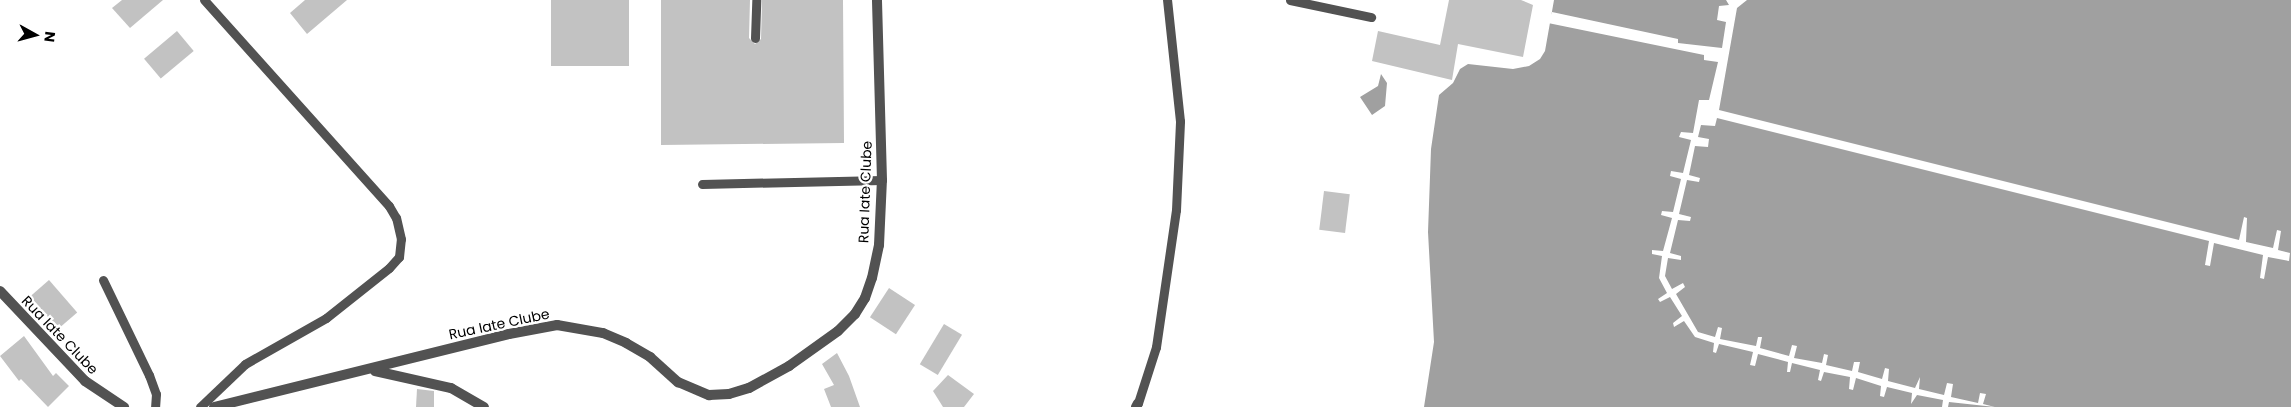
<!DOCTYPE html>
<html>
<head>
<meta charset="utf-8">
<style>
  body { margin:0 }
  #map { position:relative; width:2291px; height:407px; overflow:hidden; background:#fff; font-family:Poppins,sans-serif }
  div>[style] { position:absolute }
  .water>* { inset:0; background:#a0a0a0 }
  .pier>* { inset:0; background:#fff }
  .building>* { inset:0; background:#c2c2c2; transform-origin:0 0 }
  .service>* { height:9px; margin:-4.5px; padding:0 4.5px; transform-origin:4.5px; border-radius:4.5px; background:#525252 }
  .minor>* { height:10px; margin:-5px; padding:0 5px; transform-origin:5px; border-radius:5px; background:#525252 }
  span { translate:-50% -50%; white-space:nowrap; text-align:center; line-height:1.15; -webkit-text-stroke:4.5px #fff; paint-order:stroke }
  .street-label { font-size:14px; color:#000 }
  .north { position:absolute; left:10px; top:10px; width:50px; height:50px; -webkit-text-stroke:4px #fff; paint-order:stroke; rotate:97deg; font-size:14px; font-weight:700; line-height:20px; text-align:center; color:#000 }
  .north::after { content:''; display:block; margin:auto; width:18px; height:22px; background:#000; clip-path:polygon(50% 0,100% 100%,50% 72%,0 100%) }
</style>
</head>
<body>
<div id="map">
  <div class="water">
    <div style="clip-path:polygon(1554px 0,2291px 0,2291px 407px,1424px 407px,1434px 342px,1428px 232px,1431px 149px,1439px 95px,1453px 83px,1460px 69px,1468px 64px,1513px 69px,1529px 66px,1540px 59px,1545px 51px)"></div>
    <div style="clip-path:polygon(1381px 74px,1387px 83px,1385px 106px,1372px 115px,1360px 97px,1378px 86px)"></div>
  </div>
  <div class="pier">
    <div style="clip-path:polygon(1726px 0,1747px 0,1737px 8px,1719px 110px,2239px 240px,2244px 217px,2247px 218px,2246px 242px,2273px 248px,2277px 230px,2281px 231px,2278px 250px,2290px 253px,2289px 261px,2268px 257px,2264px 279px,2260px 278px,2263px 255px,2214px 243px,2210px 266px,2205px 265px,2209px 241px,1717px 118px,1715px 126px,1701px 125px,1698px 137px,1709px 139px,1708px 147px,1695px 146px,1689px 175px,1700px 178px,1699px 182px,1687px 180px,1679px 214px,1691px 217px,1690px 221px,1678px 220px,1670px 253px,1681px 256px,1681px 260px,1668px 258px,1665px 276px,1672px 289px,1683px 283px,1685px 287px,1676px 294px,1698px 332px,1715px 337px,1718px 327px,1722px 328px,1720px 339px,1756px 346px,1758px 337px,1762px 337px,1760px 348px,1789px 356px,1792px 345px,1797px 346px,1794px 358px,1822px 363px,1824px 354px,1828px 355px,1826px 365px,1852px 371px,1854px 362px,1860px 362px,1858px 372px,1882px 379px,1885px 368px,1889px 369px,1888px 381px,1915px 388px,1920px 377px,1919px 389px,1944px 395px,1947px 383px,1953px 384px,1951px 397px,1978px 403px,1980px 393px,1986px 394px,1983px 404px,1995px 407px,1949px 402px,1948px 407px,1942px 407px,1943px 400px,1917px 395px,1911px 404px,1912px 393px,1887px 387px,1884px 397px,1880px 396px,1881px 386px,1856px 378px,1853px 390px,1849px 389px,1850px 377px,1824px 372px,1821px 381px,1818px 380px,1820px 370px,1792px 363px,1790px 372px,1787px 372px,1788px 362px,1758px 354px,1755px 366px,1750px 365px,1753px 352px,1719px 344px,1716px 353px,1713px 352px,1714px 343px,1695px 337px,1684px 321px,1674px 327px,1673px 323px,1682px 316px,1670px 297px,1660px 302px,1658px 299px,1667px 293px,1659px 278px,1662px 256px,1652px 254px,1652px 250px,1663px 251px,1672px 218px,1661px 215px,1662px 211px,1673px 212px,1681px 179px,1670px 176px,1671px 171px,1683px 173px,1691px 140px,1679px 137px,1681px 132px,1693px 133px,1699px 100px,1709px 100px,1718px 62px,1704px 60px,1704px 55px,1548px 23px,1552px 12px,1678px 39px,1678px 43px,1722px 48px,1726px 22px,1717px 20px,1719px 6px,1729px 5px)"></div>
  </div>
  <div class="building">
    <div style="clip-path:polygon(122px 0,163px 0,130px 28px,112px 8px)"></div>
    <div style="clip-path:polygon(305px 0,347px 0,307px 34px,290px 13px)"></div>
    <div style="left:551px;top:0;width:78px;height:66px"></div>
    <div style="clip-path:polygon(661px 0,750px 0,749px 38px,755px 44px,761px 39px,762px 0,843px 0,844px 143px,661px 145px)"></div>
    <div style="clip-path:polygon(1449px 0,1521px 0,1533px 5px,1523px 57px,1458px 44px,1452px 80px,1372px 61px,1378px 31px,1440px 45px)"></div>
    <div style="left:177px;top:31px;width:26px;height:43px;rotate:50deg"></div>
    <div style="left:1324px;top:191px;width:26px;height:39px;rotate:7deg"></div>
    <div style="left:49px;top:280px;width:43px;height:25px;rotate:49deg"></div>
    <div style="left:889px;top:288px;width:31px;height:35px;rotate:33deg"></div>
    <div style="left:944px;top:324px;width:21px;height:47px;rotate:31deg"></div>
    <div style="clip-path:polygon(24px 336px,53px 376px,56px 373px,69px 386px,48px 407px,21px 379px,19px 381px,0 356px)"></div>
    <div style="clip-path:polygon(837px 353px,849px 376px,860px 407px,831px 407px,824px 389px,834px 385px,822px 364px)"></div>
    <div style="clip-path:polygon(948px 375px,974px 394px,964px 407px,943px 407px,933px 391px)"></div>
    <div style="clip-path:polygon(417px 389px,434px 391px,434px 407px,416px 407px)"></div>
  </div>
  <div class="service">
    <div style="left:1290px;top:0;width:83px;rotate:11.9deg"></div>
    <div style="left:755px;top:38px;width:38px;rotate:-88deg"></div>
    <div style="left:702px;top:184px;width:180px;rotate:-1.3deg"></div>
    <div style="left:103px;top:280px;width:106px;rotate:64.2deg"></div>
    <div style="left:149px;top:375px;width:20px;rotate:70deg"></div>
    <div style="left:156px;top:394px;width:13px;rotate:94deg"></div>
    <div style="left:1138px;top:403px;width:59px;rotate:-72.2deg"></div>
    <div style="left:1156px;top:347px;width:138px;rotate:-81.7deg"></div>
    <div style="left:1176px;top:210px;width:89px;rotate:-87.4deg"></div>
    <div style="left:1180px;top:121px;width:122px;rotate:-96.1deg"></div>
    <div style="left:200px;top:407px;width:62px;rotate:-43.7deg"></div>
    <div style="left:245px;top:364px;width:93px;rotate:-29.6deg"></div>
    <div style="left:326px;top:318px;width:80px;rotate:-38.4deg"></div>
    <div style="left:389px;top:268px;width:15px;rotate:-48deg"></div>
    <div style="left:399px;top:257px;width:18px;rotate:-84deg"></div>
    <div style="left:401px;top:239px;width:22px;rotate:-103deg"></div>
    <div style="left:396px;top:218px;width:14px;rotate:-120deg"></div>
    <div style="left:389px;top:206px;width:277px;rotate:-131.9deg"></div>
  </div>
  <div class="minor">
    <div style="left:0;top:291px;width:124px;rotate:46.6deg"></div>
    <div style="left:85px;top:381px;width:47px;rotate:33.7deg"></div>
    <div style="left:375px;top:371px;width:78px;rotate:12.6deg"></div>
    <div style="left:451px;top:388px;width:38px;rotate:30deg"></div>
    <div style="left:214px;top:407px;width:304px;rotate:-13.9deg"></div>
    <div style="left:509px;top:334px;width:49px;rotate:-10.6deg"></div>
    <div style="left:557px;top:325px;width:47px;rotate:9.9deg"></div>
    <div style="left:603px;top:333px;width:25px;rotate:23deg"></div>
    <div style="left:626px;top:343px;width:28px;rotate:30deg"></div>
    <div style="left:650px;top:357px;width:38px;rotate:42deg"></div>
    <div style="left:678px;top:382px;width:34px;rotate:23deg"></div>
    <div style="left:709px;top:395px;width:20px;rotate:-3deg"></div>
    <div style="left:729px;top:394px;width:21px;rotate:-17deg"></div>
    <div style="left:749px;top:388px;width:46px;rotate:-28.8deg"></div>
    <div style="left:789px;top:366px;width:60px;rotate:-35.5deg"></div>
    <div style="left:838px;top:331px;width:24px;rotate:-45deg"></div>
    <div style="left:855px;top:314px;width:19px;rotate:-58deg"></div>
    <div style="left:865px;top:298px;width:21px;rotate:-71deg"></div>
    <div style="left:872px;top:278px;width:34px;rotate:-78deg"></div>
    <div style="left:879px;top:245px;width:65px;rotate:-87.4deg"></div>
    <div style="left:882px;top:180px;width:180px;rotate:-91.6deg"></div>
    <div style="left:1136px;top:407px;width:4px;rotate:-63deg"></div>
  </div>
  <div class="street-label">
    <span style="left:865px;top:192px;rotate:-88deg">Rua Iate Clube</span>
    <span style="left:499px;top:324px;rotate:-12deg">Rua Iate Clube</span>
    <span style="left:60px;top:335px;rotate:46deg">Rua Iate Clube</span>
  </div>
  <div class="north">N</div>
</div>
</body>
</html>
